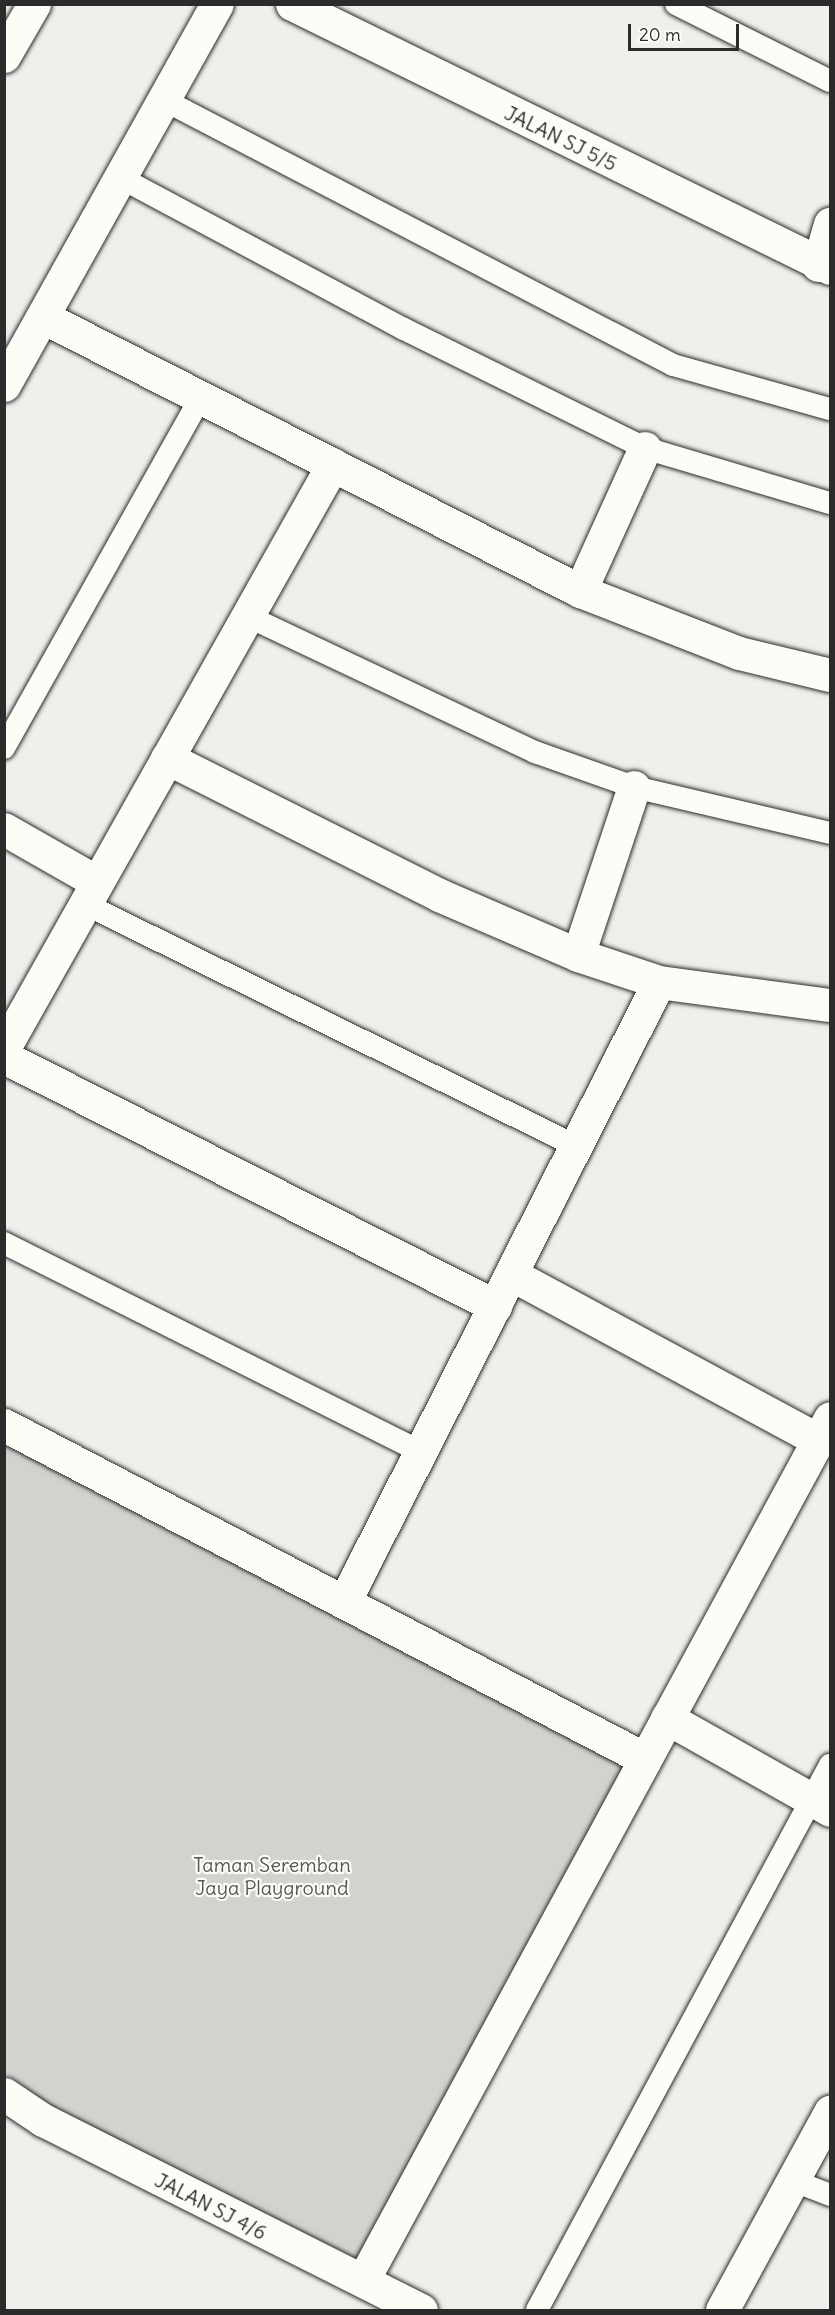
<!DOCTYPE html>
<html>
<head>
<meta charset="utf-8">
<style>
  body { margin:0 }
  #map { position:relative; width:835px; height:2315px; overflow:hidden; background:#f0efeb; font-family:Delius,sans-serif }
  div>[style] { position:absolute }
  .green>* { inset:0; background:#d3d2cf }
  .roads { filter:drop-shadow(0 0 2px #2b2b2b) drop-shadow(0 0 2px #2b2b2b) }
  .service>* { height:22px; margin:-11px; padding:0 11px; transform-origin:11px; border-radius:11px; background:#fdfcf7 }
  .minor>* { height:33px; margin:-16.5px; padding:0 16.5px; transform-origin:16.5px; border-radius:16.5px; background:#fdfcf7 }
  span { translate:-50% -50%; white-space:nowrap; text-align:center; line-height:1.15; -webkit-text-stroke:4.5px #fdfcf7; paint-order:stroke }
  .street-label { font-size:20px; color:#2b2b2b }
  .park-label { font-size:20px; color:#555554 }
  .frame { position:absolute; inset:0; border:6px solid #2b2b2b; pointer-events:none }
  .scale { position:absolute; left:628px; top:24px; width:111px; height:27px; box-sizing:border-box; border:3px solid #2b2b2b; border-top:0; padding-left:8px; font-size:18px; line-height:21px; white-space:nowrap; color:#2b2b2b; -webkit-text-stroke:4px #fdfcf7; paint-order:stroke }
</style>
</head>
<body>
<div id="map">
  <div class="green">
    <div style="clip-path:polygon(5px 1434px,639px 1761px,365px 2264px,50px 2106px,5px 2073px)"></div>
  </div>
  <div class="roads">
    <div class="service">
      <div style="left:676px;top:4px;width:172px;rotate:26.6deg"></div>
      <div style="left:164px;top:100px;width:574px;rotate:27.5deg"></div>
      <div style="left:673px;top:365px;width:163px;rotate:15.7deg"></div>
      <div style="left:121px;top:178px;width:321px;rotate:28.1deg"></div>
      <div style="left:404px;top:329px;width:269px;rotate:26.3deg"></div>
      <div style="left:645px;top:448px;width:193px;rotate:16.6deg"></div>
      <div style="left:245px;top:615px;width:321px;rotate:25.3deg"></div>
      <div style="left:535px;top:752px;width:105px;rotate:19.5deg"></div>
      <div style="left:634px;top:787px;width:201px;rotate:13.2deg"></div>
      <div style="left:4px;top:748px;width:403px;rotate:-60.7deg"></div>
      <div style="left:85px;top:904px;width:547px;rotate:26.24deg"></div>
      <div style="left:4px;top:1243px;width:466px;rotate:26.6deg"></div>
      <div style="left:794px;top:2181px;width:39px;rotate:21deg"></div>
      <div style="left:537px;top:2310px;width:619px;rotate:-61.74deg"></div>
    </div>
    <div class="minor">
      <div style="left:292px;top:4px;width:599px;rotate:26.14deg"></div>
      <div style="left:4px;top:56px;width:60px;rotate:-60deg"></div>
      <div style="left:818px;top:265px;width:43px;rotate:-73.7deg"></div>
      <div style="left:43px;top:317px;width:603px;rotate:27.03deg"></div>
      <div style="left:580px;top:591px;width:171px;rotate:21.3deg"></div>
      <div style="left:739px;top:653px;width:94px;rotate:13.6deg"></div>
      <div style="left:4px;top:385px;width:436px;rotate:-60.8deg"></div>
      <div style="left:580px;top:591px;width:157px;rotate:-65.6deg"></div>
      <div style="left:167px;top:758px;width:305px;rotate:26.7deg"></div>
      <div style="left:439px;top:895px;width:151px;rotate:23.3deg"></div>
      <div style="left:578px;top:955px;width:85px;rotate:18.4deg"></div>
      <div style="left:659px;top:982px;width:173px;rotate:7.7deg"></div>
      <div style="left:4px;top:829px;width:107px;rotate:29.7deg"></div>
      <div style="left:578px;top:955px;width:177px;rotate:-71.6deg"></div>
      <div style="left:4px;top:1048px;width:670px;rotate:-60.6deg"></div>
      <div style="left:4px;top:1057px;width:551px;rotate:26.89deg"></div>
      <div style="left:511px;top:1274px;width:349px;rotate:28.4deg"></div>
      <div style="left:4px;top:1425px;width:723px;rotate:27.52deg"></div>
      <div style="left:344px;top:1602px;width:695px;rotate:-63.07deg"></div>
      <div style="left:667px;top:1718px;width:187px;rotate:29.4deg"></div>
      <div style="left:4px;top:2094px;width:47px;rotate:33.7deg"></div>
      <div style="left:43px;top:2120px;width:423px;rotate:26.7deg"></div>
      <div style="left:363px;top:2280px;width:980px;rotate:-61.55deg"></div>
      <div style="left:722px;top:2310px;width:226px;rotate:-61.4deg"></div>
    </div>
  </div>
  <div class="street-label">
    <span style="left:561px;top:138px;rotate:26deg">JALAN SJ 5/5</span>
    <span style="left:211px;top:2206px;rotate:27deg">JALAN SJ 4/6</span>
  </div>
  <div class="park-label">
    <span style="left:272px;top:1876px">Taman Seremban<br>Jaya Playground</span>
  </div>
  <div class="frame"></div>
  <div class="scale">20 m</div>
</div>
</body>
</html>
